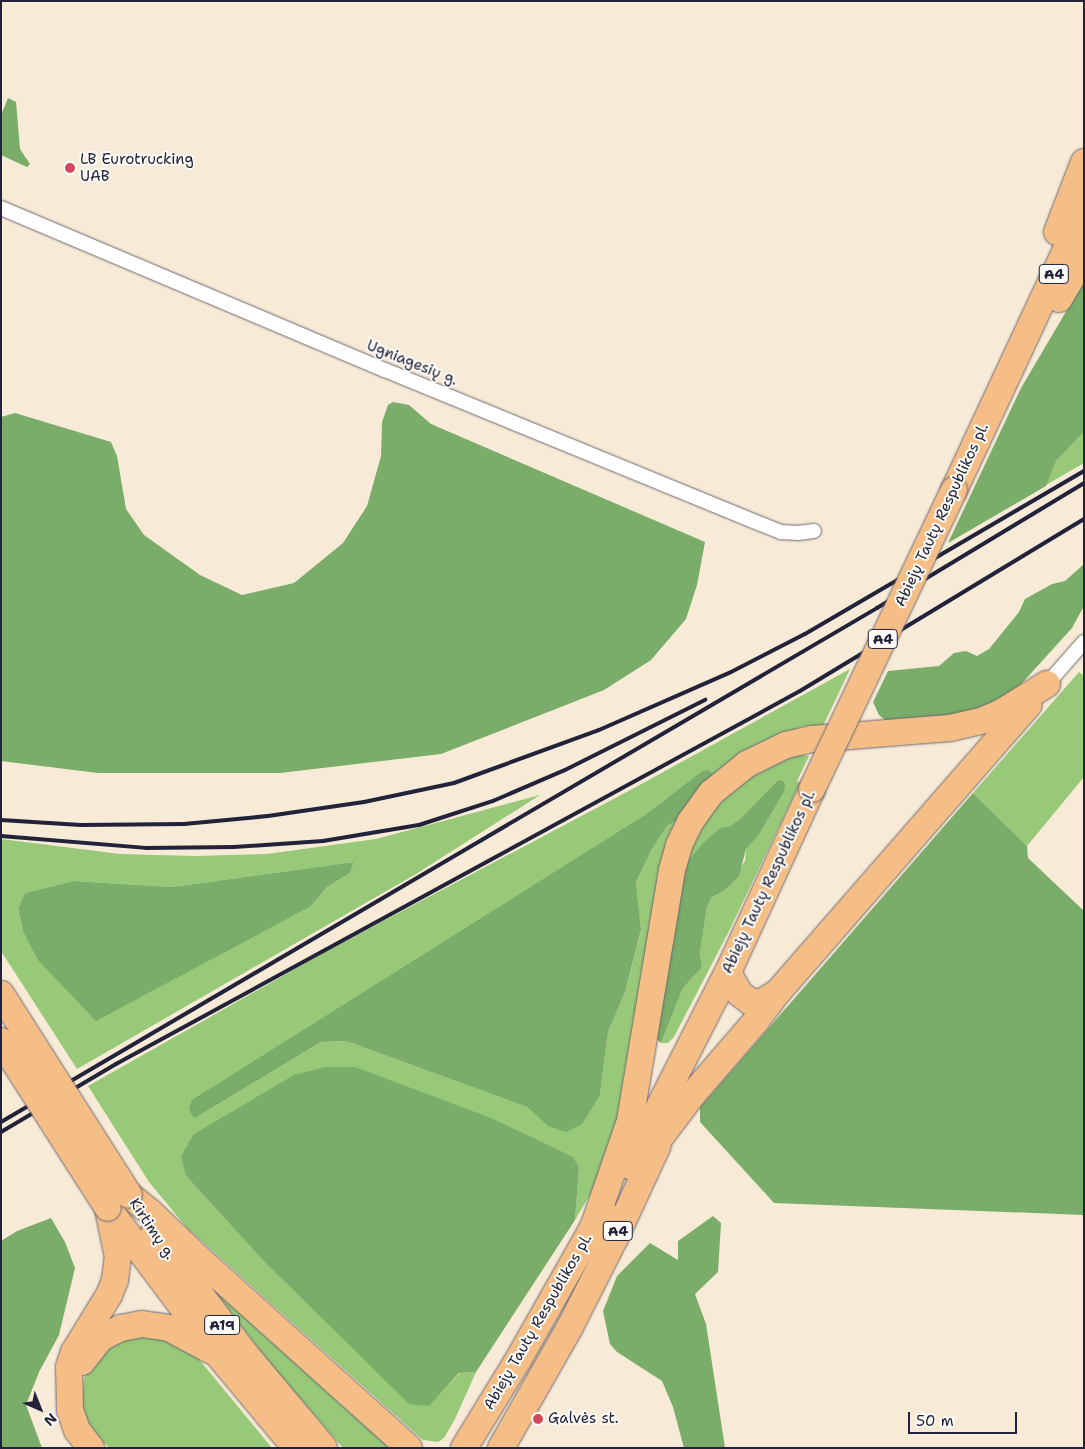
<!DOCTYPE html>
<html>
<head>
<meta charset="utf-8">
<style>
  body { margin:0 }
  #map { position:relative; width:1085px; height:1449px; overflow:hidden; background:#f7ead6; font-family:"Shantell Sans",sans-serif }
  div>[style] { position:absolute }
  .green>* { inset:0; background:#97c979 }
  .forest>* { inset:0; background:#79ad69 }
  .roads { filter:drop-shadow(0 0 1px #6d6871) drop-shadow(0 0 1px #6d6871) }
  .street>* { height:14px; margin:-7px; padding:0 7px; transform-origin:7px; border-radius:7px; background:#fff }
  .highway>* { height:26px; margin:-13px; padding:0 13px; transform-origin:13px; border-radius:13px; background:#f6be87 }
  .rail>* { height:4px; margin:-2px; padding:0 2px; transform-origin:2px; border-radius:2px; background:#22223b }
  .bridges { filter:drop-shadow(0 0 1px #6d6871) drop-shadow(0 0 1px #6d6871) }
  .highway-bridge>* { height:26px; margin:-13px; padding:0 13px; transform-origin:13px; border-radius:13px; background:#f6be87 }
  .dots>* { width:14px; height:14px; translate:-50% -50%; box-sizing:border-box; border:2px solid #fdfcf7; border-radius:50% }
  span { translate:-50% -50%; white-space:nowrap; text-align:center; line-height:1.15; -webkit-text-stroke:4px #fdfcf7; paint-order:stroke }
  .shield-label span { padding:1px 4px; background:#fdfcf7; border:1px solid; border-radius:4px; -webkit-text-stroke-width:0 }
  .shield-label { font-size:14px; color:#22223b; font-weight:700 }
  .poi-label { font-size:15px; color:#22223b }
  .left { translate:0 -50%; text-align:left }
  .street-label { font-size:15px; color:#22223b }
  .frame { position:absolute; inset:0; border:2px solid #22223b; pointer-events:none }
  .north { position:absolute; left:15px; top:1384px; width:50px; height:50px; -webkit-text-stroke:4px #fdfcf7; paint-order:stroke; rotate:136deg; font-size:14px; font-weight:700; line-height:20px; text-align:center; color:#22223b }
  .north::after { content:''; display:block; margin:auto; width:18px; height:22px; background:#22223b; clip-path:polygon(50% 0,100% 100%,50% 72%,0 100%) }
  .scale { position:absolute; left:908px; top:1412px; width:109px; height:22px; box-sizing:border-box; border:2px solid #22223b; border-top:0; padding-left:6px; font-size:15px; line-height:18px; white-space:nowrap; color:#22223b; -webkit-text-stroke:4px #fdfcf7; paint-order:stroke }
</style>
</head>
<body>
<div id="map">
  <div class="green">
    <div style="clip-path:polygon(1084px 432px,1084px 463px,1046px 485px,1056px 461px)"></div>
    <div style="clip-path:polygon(850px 669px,823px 726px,804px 726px,782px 735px,710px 780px,702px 771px,645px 815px,195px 1118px,321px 1042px,346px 1041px,527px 1107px,548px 1126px,600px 1095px,608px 1032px,625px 992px,641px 931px,636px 882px,652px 849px,667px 826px,679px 819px,620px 1121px,599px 1180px,575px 1220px,579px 1168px,186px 1176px,258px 1255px,429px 1405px,460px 1373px,476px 1372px,455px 1419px,444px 1438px,438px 1442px,423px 1440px,187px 1228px,149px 1182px,88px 1086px,325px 952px,636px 787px)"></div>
    <div style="clip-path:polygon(1079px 672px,1084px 676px,1084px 777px,1027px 846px,973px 793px)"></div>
    <div style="clip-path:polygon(798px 754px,809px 756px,797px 781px,800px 783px,729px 931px,674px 1037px,668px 1043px,661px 1043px,683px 988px,702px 967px,700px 953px,707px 907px,712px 897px,725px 890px,745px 861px,746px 849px,759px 835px,784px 792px,778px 780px,740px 819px,730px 826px,720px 828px,685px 865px,681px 864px,708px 816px,733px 790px,760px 769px)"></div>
    <div style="clip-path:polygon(evenodd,540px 795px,416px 874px,77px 1069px,1px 951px,1px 839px,120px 854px,195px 856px,267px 854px,376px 839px,540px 795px,354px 862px,350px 873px,327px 887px,311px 906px,23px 931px,18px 910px,25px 893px,73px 881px,172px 887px,354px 862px)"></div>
    <div style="clip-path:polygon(201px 1273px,397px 1448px,343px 1448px,271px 1365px)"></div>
    <div style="clip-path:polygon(155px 1333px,198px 1358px,272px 1448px,110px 1448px,104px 1443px,90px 1427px,82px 1405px,84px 1379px,88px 1370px,112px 1342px)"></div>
  </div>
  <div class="forest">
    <div style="clip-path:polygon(8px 98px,16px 102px,20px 149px,30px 164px,27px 167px,1px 155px,1px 115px)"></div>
    <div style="clip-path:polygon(1084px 281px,1084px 432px,1056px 461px,1046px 486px,948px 543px,1021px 388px)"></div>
    <div style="clip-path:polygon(393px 402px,409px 405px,431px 424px,705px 542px,697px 585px,686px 619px,651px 660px,604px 690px,441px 754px,280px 773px,98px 773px,1px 761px,1px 417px,15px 413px,111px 442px,117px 456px,126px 509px,144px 535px,200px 575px,242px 595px,294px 583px,343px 543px,367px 506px,381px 456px,382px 422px,388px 405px)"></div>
    <div style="clip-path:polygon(1084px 564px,1084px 606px,1072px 628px,1014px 692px,960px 719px,890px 724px,879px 715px,873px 702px,888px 671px,939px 666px,954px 653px,966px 651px,977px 656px,989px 649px,1019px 612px,1025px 599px,1052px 584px,1065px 581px)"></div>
    <div style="clip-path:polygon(708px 770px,712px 773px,710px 780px,679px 819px,667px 826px,652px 849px,636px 882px,641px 930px,625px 992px,608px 1032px,600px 1095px,582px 1124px,566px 1132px,548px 1126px,527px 1107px,346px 1041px,321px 1042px,195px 1118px,191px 1114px,189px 1107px,192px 1100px,645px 815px,702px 771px)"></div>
    <div style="clip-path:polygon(778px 780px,783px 781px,785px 784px,784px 792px,759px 835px,746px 849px,739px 876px,725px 890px,712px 897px,707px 907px,700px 953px,702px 967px,683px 988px,661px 1043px,655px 1038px,685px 865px,703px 843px,720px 828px,730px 826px,740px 819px)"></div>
    <div style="clip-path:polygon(973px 793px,1027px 846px,1028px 858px,1084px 911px,1084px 1215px,774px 1203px,700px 1122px,700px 1107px)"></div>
    <div style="clip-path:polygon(354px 862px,350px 873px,327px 887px,311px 906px,96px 1021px,38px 960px,23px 931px,18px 909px,25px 893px,73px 881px,172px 887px)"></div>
    <div style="clip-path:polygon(326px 1067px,355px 1067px,491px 1118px,573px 1157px,579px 1168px,575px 1220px,476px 1372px,459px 1373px,429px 1406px,409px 1404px,258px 1255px,186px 1176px,181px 1156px,194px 1134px,294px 1075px)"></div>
    <div style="clip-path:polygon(713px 1216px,721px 1223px,718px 1272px,695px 1294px,706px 1324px,725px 1448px,684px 1448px,673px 1407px,662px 1381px,617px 1352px,610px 1344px,603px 1311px,617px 1276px,650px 1243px,678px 1260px,678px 1241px)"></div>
    <div style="clip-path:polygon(51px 1218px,65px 1242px,75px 1268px,59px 1335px,39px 1372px,26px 1405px,42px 1448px,1px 1448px,1px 1241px,17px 1231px)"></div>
  </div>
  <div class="roads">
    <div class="street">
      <div style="left:1px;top:208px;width:417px;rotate:22.9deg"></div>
      <div style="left:385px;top:370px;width:406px;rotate:22.3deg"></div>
      <div style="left:761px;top:524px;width:22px;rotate:22deg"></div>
      <div style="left:781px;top:532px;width:17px;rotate:3deg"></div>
      <div style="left:798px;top:533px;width:16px;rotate:-7deg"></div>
      <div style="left:1047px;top:684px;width:56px;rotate:-48.6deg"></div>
    </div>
    <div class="highway">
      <div style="left:1057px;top:232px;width:75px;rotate:-68.9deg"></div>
      <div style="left:1059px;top:299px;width:49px;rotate:-59.2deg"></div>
      <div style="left:954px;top:490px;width:308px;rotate:-65deg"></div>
      <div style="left:728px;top:972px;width:24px;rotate:62deg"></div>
      <div style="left:739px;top:993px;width:15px;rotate:37deg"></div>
      <div style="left:751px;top:1002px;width:11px"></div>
      <div style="left:762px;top:1002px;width:19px;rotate:-32deg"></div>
      <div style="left:663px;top:1134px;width:50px;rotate:-53.1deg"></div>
      <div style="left:693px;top:1094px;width:96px;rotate:-49.2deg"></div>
      <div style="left:756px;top:1021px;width:36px;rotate:-53deg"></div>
      <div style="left:778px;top:992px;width:381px;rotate:-48.9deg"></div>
      <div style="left:629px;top:1166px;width:218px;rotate:-63deg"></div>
      <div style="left:728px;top:972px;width:201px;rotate:-65.3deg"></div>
      <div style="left:129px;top:1195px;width:28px;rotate:39deg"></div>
      <div style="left:151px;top:1213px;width:64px;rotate:43.7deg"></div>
      <div style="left:197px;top:1257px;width:285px;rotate:42deg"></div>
      <div style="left:108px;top:1208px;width:185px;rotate:53.1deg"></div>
      <div style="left:219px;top:1356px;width:120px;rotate:50.1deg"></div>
      <div style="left:594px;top:1225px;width:110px;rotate:-70.9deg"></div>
      <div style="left:630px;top:1121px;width:254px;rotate:-80.5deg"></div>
      <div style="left:672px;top:870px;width:26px;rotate:-74deg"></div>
      <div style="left:679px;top:845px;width:25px;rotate:-64deg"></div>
      <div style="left:690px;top:822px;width:36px;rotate:-54deg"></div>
      <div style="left:711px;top:793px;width:46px;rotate:-38.9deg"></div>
      <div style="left:747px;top:764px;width:43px;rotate:-26deg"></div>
      <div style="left:786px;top:745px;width:27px;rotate:-13deg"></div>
      <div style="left:812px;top:739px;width:138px;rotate:-4.6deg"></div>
      <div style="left:950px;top:728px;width:32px;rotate:-13deg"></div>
      <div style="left:981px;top:721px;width:23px;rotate:-23deg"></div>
      <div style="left:1002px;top:712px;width:53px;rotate:-31.9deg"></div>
      <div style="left:154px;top:1233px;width:148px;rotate:53deg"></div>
      <div style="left:243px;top:1351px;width:126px;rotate:50.1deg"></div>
      <div style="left:82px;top:1362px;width:31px;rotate:-52deg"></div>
      <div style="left:101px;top:1338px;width:22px;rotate:-27deg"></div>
      <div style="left:121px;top:1328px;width:21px;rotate:-11deg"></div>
      <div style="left:142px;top:1324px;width:27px;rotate:8deg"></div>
      <div style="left:169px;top:1328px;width:47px;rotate:28.2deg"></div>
      <div style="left:91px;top:1448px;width:23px;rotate:-128deg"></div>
      <div style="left:77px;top:1430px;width:21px;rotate:-109deg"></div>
      <div style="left:70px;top:1410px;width:43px;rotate:-91.3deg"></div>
      <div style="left:69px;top:1367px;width:16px;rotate:-72deg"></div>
      <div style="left:74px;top:1352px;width:67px;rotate:-58.4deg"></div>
      <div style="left:109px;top:1295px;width:16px;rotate:-68deg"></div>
      <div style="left:115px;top:1280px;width:23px;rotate:-83deg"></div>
      <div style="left:118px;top:1257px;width:44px;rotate:-101.8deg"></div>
      <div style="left:464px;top:1448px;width:103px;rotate:-58.5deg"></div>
      <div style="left:518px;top:1360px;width:172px;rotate:-60.5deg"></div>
      <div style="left:501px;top:1448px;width:139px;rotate:-60.3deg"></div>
      <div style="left:570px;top:1327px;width:100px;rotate:-63.2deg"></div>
      <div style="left:615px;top:1238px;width:102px;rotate:-65.2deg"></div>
    </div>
  </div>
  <div class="rail">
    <div style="left:1px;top:820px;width:80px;rotate:3.6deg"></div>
    <div style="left:81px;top:825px;width:103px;rotate:-0.6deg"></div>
    <div style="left:184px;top:824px;width:84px;rotate:-5.4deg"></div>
    <div style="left:268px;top:816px;width:97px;rotate:-8.3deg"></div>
    <div style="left:364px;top:802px;width:92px;rotate:-11.9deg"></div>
    <div style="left:454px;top:783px;width:154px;rotate:-20.1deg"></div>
    <div style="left:599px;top:730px;width:144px;rotate:-23.7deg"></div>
    <div style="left:731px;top:672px;width:83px;rotate:-27.2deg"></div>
    <div style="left:805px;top:634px;width:323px;rotate:-30.3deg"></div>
    <div style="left:1px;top:836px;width:145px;rotate:4.7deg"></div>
    <div style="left:146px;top:848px;width:88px;rotate:-0.7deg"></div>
    <div style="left:234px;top:847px;width:89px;rotate:-3.9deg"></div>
    <div style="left:323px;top:841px;width:97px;rotate:-9.5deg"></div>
    <div style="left:419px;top:825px;width:78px;rotate:-18deg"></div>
    <div style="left:493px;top:801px;width:78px;rotate:-23.3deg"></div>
    <div style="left:565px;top:770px;width:157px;rotate:-26.6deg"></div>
    <div style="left:1px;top:1122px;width:1016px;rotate:-30.4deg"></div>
    <div style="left:877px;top:608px;width:242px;rotate:-31.1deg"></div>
    <div style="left:1px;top:1132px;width:134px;rotate:-30.6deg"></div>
    <div style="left:116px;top:1064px;width:779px;rotate:-28.6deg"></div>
    <div style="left:800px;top:691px;width:332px;rotate:-31.2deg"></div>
  </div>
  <div class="bridges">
    <div class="highway-bridge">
      <div style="left:812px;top:789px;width:331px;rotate:-64.6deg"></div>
      <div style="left:1px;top:994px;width:238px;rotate:57.5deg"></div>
      <div style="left:1px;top:1041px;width:198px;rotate:57.4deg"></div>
    </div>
  </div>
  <div class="dots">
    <div style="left:70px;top:168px;background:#d1495b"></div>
    <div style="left:538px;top:1419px;background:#d1495b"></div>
  </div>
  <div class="shield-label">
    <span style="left:1054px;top:274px">A4</span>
    <span style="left:883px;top:639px">A4</span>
    <span style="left:618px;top:1231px">A4</span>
    <span style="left:222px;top:1325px">A19</span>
  </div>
  <div class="poi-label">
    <span class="left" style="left:80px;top:168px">LB Eurotrucking<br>UAB</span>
    <span class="left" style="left:548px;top:1419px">Galvės st.</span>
  </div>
  <div class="street-label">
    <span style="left:412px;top:363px;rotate:22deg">Ugniagesių g.</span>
    <span style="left:942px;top:515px;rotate:-65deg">Abiejų Tautų Respublikos pl.</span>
    <span style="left:769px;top:882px;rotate:-65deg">Abiejų Tautų Respublikos pl.</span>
    <span style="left:152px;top:1229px;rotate:56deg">Kirtimų g.</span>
    <span style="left:538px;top:1322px;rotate:-60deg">Abiejų Tautų Respublikos pl.</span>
  </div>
  <div class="frame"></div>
  <div class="north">N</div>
  <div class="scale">50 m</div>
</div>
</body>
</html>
